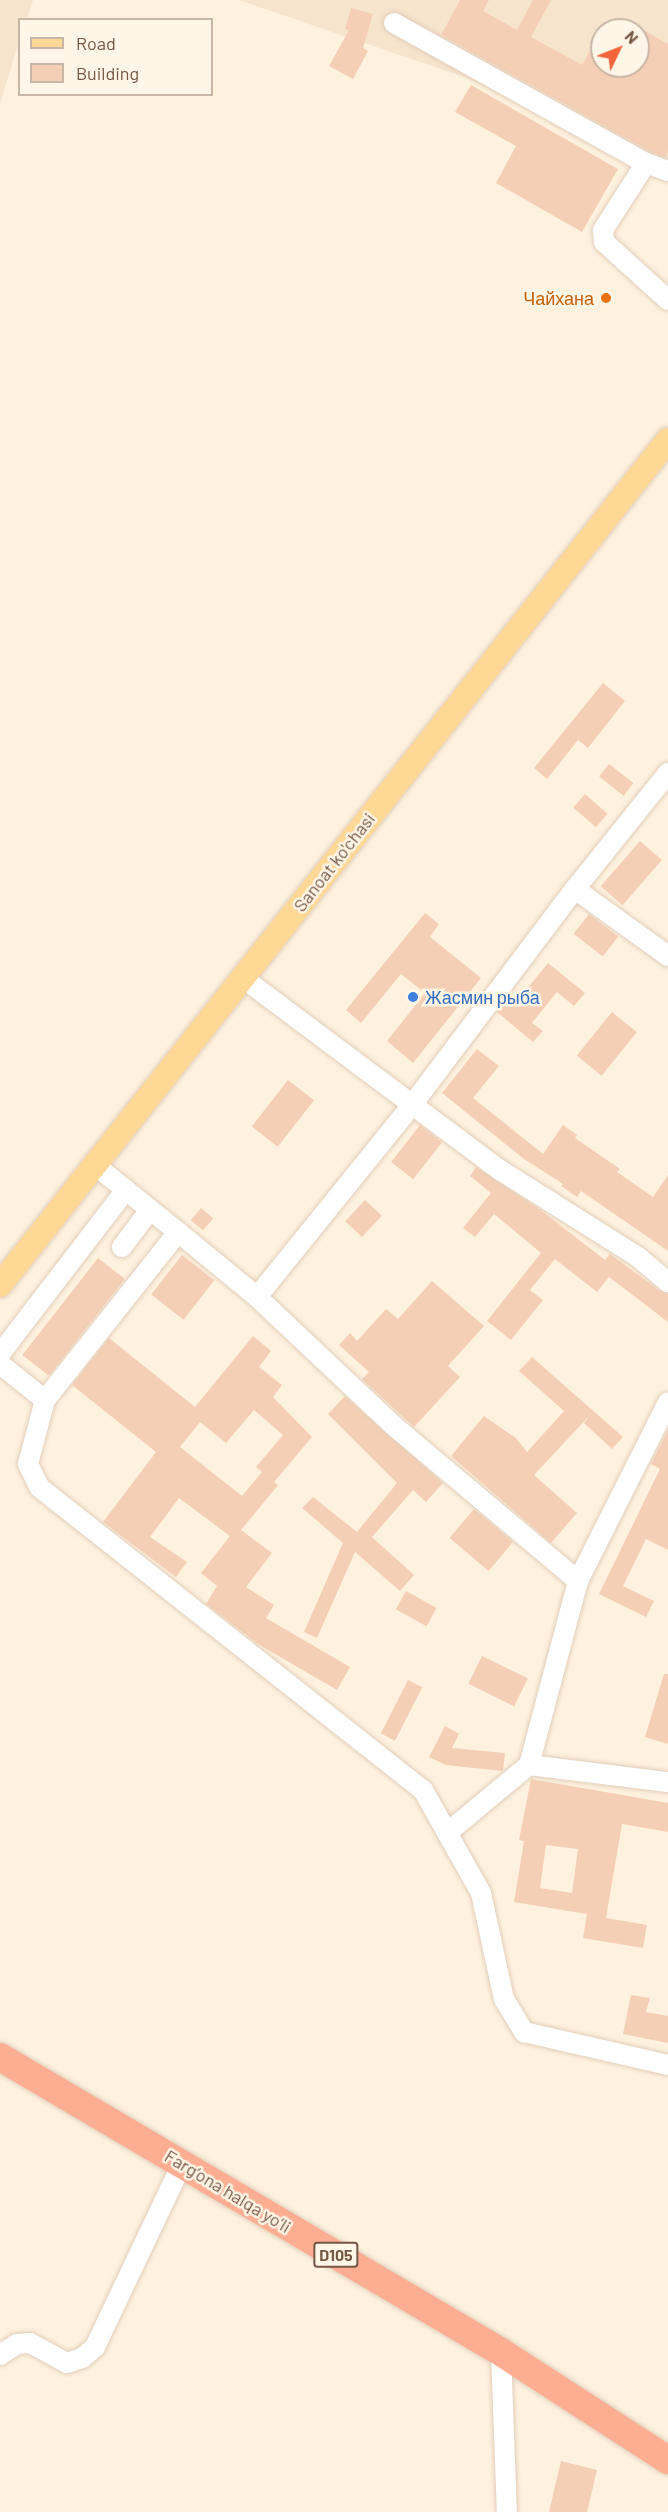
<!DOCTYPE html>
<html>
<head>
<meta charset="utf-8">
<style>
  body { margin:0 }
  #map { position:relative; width:668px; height:2512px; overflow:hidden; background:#fef2df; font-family:Barlow,sans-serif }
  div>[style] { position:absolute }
  .residential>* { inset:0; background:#f6e4cd }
  .building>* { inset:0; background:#f5cfb5; transform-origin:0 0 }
  .roads { filter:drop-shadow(0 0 2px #e2cebb) drop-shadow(0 0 2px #e2cebb) }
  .minor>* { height:20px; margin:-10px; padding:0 10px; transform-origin:10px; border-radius:10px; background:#fff }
  .major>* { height:24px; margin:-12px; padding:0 12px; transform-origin:12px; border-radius:12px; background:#ffd895 }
  .highway>* { height:28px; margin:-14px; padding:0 14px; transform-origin:14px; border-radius:14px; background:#fdad91 }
  .dots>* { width:16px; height:16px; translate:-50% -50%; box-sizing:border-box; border:3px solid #fff6e7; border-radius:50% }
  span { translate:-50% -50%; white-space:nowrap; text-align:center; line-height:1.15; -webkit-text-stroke:5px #fff6e7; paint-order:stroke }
  .shield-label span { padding:2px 4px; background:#fff6e7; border:2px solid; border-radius:4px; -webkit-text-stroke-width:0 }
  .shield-label { font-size:16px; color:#765745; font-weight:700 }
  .food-label { font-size:18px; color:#c56008 }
  .right { translate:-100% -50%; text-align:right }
  .street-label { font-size:18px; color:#765745 }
  .shop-label { font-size:18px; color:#366cbe }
  .left { translate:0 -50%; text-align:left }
  .legend { position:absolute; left:18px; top:18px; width:195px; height:78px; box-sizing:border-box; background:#fff6e7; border:2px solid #c8b6a6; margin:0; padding:8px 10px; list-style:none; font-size:18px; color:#765745 }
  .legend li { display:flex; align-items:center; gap:12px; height:30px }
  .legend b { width:30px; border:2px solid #c8b6a6 }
  .north { position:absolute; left:590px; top:18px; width:60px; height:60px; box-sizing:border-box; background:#fff6e7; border:2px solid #c8b6a6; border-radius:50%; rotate:47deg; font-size:16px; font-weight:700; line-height:24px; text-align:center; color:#765745 }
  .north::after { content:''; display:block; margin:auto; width:21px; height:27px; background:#f2643a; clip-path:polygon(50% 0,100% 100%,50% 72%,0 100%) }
</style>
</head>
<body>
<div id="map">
  <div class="residential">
    <div style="clip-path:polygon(0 0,33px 0,27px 19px,20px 20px,19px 42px,0 104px)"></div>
    <div style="clip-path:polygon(evenodd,239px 0,668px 0,668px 174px,467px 78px,239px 0,602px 30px,638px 30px,638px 66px,602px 66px,602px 30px)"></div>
  </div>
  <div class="building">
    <div style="clip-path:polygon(460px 0,489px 0,483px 11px,517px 30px,533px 0,551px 0,531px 37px,582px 65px,589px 52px,602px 58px,602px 66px,638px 66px,638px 27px,668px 44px,668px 151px,665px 157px,651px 152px,441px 35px)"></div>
    <div style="clip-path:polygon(351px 8px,373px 14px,363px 48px,368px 51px,353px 79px,329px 66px,349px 30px,345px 29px)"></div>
    <div style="clip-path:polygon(471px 85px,618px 169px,582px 232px,496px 183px,516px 146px,455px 112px)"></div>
    <div style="clip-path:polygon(603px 683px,625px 701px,588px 748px,578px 740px,547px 779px,534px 768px)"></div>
    <div style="left:609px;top:764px;width:31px;height:16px;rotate:38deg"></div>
    <div style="left:585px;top:794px;width:30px;height:18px;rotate:41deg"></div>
    <div style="left:640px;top:841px;width:29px;height:60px;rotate:41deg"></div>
    <div style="clip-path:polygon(425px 913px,439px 924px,430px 937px,481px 978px,413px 1063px,387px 1041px,425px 993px,401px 974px,361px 1023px,346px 1010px)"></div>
    <div style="left:589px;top:914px;width:37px;height:25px;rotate:38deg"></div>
    <div style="clip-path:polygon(548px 963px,585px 993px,574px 1006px,557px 992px,532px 1023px,543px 1031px,533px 1042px,497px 1012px,505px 1001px,512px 1007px)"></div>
    <div style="left:612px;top:1012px;width:32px;height:56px;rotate:39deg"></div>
    <div style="clip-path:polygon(477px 1049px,499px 1066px,473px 1098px,543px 1154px,563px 1125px,577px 1135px,575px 1138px,620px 1169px,617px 1172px,653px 1197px,668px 1175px,668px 1251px,581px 1191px,577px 1197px,561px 1186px,563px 1184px,524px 1159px,442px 1093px)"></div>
    <div style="left:288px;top:1080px;width:33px;height:59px;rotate:38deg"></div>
    <div style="left:420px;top:1125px;width:28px;height:47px;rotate:38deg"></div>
    <div style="clip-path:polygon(476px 1167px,538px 1208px,605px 1260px,610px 1254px,660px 1291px,668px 1294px,668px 1322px,609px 1277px,597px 1292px,555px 1259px,530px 1290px,543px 1300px,511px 1340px,487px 1321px,541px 1253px,494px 1214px,475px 1237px,463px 1228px,491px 1193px,470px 1176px)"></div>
    <div style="left:365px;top:1200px;width:23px;height:29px;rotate:43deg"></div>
    <div style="left:201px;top:1208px;width:16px;height:16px;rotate:40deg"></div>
    <div style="left:182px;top:1255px;width:41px;height:50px;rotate:38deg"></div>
    <div style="left:98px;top:1258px;width:34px;height:123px;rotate:38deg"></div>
    <div style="clip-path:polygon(432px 1281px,484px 1326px,448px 1366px,460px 1377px,414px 1427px,362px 1379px,369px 1372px,339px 1345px,350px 1333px,357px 1341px,386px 1309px,398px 1319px)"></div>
    <div style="clip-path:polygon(evenodd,253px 1336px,271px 1351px,259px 1367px,282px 1385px,273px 1397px,312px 1437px,274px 1482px,278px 1485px,241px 1530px,272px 1553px,246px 1587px,274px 1605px,266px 1618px,350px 1667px,337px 1690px,258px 1644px,206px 1604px,217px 1586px,201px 1573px,230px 1536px,179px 1498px,150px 1537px,187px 1562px,176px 1577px,103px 1522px,156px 1452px,72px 1385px,109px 1338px,195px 1407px,253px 1336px,254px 1410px,283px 1435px,256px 1467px,262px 1472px,242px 1496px,180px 1447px,200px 1422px,226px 1443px,254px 1410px)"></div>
    <div style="clip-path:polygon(532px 1357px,623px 1437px,612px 1449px,584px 1423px,591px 1414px,534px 1475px,577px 1513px,551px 1543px,451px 1456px,484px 1416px,516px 1438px,527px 1452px,564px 1411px,519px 1371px)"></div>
    <div style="clip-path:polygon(345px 1396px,443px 1483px,426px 1502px,413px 1490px,372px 1537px,414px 1575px,400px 1591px,355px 1552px,317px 1638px,304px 1632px,343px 1543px,302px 1508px,313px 1497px,357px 1532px,397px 1483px,328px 1414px)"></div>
    <div style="clip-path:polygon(668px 1430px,668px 1550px,646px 1539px,623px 1586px,654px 1601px,646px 1617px,599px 1594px,660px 1469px,651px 1464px)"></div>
    <div style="left:474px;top:1509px;width:51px;height:38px;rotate:40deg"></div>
    <div style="left:406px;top:1591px;width:35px;height:21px;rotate:29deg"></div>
    <div style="left:482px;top:1656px;width:51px;height:31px;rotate:26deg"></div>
    <div style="clip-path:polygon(664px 1674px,668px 1674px,668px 1744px,645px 1737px)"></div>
    <div style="left:408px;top:1680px;width:16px;height:60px;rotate:27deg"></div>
    <div style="clip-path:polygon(445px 1726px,459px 1734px,452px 1748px,505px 1753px,503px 1771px,446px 1765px,429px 1757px)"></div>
    <div style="clip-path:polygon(evenodd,531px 1779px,668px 1803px,668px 1832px,622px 1824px,606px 1918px,647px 1925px,643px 1948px,583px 1938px,587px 1914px,514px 1902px,524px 1841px,519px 1840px,531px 1779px,546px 1845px,578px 1849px,572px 1893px,540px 1888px,546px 1845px)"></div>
    <div style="clip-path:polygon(631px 1995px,650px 1998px,646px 2012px,668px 2016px,668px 2043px,623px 2034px)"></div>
    <div style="clip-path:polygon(561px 2461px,597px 2470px,587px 2512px,549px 2512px)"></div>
  </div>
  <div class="roads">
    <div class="minor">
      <div style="left:394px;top:23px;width:288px;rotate:29.1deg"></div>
      <div style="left:646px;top:163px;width:23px;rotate:20deg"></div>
      <div style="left:646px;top:163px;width:80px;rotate:122.7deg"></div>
      <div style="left:603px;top:230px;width:12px;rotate:85deg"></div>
      <div style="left:604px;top:242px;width:86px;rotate:42.2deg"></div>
      <div style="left:575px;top:889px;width:115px;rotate:35.8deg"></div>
      <div style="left:243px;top:978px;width:321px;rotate:36.8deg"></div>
      <div style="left:500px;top:1170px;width:163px;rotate:32.2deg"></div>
      <div style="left:638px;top:1257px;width:39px;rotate:40deg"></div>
      <div style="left:95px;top:1165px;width:107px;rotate:38.9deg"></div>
      <div style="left:122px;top:1247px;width:46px;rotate:-52.9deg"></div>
      <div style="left:257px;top:1297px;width:247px;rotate:-51.1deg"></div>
      <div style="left:412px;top:1105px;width:271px;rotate:-53deg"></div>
      <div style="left:575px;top:889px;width:149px;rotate:-51.3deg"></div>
      <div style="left:0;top:1354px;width:207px;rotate:-52.5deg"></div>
      <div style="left:0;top:1364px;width:58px;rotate:38.7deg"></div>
      <div style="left:45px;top:1400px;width:66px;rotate:104.9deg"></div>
      <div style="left:28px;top:1464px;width:25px;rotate:64deg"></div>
      <div style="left:39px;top:1487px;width:489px;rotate:38.3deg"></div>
      <div style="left:423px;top:1790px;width:118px;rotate:60.6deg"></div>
      <div style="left:481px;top:1893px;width:108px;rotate:77.8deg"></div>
      <div style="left:504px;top:1999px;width:39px;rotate:59deg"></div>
      <div style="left:524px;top:2032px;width:148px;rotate:12.9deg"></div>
      <div style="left:45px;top:1400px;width:214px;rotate:-51.6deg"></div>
      <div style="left:178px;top:1232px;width:102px;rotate:39.4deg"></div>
      <div style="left:257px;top:1297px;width:188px;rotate:43.3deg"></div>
      <div style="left:394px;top:1426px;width:241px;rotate:40.1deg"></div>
      <div style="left:578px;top:1581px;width:190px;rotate:104.9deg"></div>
      <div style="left:578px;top:1581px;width:200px;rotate:-63.3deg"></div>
      <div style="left:447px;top:1833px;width:107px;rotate:-39.7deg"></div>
      <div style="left:529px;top:1765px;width:140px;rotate:7deg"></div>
      <div style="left:501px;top:2352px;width:160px;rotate:87.9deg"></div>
      <div style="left:0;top:2355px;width:20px;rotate:-33deg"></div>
      <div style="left:17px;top:2344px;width:13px;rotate:-4deg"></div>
      <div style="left:30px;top:2343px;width:42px;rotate:28.4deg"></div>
      <div style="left:67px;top:2363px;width:16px;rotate:-18deg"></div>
      <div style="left:82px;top:2358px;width:17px;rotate:-40deg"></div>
      <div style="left:95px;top:2347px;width:203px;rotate:-64.6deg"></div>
    </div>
    <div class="major">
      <div style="left:0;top:1285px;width:1077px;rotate:-51.67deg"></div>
    </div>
    <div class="highway">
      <div style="left:0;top:2057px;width:581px;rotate:30.49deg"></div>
      <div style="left:501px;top:2352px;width:199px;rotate:32.9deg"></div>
    </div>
  </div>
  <div class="dots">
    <div style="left:606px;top:298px;background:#e8710a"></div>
    <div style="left:413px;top:997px;background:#3f7fe0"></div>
  </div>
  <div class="shield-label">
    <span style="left:336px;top:2255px">D105</span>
  </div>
  <div class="food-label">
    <span class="right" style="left:594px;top:298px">Чайхана</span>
  </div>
  <div class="street-label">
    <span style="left:334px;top:862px;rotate:-52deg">Sanoat ko'chasi</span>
    <span style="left:228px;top:2191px;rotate:31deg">Farg‘ona halqa yo‘li</span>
  </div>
  <div class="shop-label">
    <span class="left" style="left:425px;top:997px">Жасмин рыба</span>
  </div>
  <ul class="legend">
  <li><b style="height:8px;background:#ffd895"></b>Road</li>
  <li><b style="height:16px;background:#f5cfb5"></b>Building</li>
  </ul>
  <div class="north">N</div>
</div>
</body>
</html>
